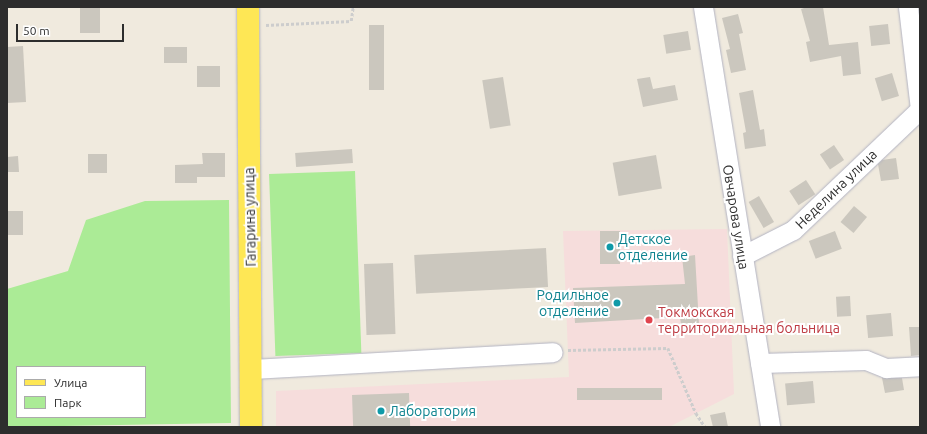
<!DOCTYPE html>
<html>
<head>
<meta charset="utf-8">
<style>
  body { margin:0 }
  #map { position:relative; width:927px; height:434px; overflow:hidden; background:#f0eade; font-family:Ubuntu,sans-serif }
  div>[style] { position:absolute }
  .medical>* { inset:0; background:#f6dddc }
  .green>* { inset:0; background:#abeb96; transform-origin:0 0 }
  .building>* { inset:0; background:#cbc7be; transform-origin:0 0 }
  .path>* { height:2.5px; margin-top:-1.25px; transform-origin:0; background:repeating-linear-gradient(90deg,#cdcdcd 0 3px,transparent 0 5px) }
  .roads { filter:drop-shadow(0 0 1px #b2b3c2) drop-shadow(0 0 1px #b2b3c2) }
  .minor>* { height:19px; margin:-9.5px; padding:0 9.5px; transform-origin:9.5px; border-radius:9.5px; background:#fff }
  .major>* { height:22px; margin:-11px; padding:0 11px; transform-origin:11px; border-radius:11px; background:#fee755 }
  .dots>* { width:11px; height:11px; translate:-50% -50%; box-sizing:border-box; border:2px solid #fff; border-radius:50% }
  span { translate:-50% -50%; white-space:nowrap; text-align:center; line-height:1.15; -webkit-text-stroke:4px #fff; paint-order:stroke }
  .street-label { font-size:14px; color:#2d2d2d }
  .culture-label { font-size:14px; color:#0d838f }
  .left { translate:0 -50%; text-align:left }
  .right { translate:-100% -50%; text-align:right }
  .health-label { font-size:14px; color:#be3a42 }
  .frame { position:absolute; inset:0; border:8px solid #2d2d2d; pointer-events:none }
  .legend { position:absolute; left:16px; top:366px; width:130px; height:52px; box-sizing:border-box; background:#fff; border:1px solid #ababab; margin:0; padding:5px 7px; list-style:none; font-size:12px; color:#2d2d2d }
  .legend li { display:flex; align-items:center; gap:8px; height:20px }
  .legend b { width:20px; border:1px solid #ababab }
  .scale { position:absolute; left:16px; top:24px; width:108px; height:18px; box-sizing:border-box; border:2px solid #2d2d2d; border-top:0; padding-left:5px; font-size:12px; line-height:14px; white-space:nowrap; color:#2d2d2d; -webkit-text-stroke:3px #fff; paint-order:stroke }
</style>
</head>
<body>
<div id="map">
  <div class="medical">
    <div style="clip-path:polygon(727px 229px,734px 394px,669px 427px,276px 427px,276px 391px,569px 377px,563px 231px)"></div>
  </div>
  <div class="green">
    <div style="left:355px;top:171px;width:182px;height:86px;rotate:88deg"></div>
    <div style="clip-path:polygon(evenodd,229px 200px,231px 423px,7px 427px,7px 289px,68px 271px,86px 220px,145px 201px,229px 200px,17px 367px,145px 367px,145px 417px,17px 417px,17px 367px)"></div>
  </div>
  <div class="building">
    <div style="left:80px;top:7px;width:20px;height:26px"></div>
    <div style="clip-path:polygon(807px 7px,823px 7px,829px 45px,858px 42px,861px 74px,843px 76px,841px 56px,810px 62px,806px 42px,810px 41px,801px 9px)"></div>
    <div style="clip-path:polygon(738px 14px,743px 33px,739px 34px,746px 70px,731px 73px,726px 50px,730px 49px,722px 18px)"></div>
    <div style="left:888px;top:24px;width:20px;height:19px;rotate:84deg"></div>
    <div style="left:369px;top:25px;width:15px;height:65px"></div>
    <div style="left:688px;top:31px;width:19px;height:25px;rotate:81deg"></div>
    <div style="clip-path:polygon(23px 46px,26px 102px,7px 103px,7px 47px)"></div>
    <div style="left:187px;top:47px;width:16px;height:23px;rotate:90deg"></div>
    <div style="left:220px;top:66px;width:21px;height:23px;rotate:90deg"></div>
    <div style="left:892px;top:73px;width:24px;height:18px;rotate:73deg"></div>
    <div style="left:503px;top:77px;width:49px;height:21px;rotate:81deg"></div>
    <div style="clip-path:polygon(650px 77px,653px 89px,675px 85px,678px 100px,643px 107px,637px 79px)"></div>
    <div style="clip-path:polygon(753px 90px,760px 130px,764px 129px,766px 146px,745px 149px,743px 133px,746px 132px,739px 93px)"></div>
    <div style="left:834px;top:145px;width:18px;height:17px;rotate:56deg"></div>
    <div style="left:352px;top:149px;width:14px;height:57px;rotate:86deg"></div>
    <div style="clip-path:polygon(202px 153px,225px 153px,225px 177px,197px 177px,197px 183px,175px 183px,175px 165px,203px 164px)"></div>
    <div style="left:88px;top:154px;width:19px;height:19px"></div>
    <div style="left:656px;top:155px;width:34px;height:44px;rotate:80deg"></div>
    <div style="clip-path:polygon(18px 156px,19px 172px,7px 172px,7px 157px)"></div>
    <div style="clip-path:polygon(896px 158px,899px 179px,881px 181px,878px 164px,882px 160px)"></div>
    <div style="left:806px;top:180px;width:17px;height:20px;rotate:57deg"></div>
    <div style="left:759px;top:196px;width:30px;height:12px;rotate:60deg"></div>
    <div style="left:854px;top:206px;width:17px;height:21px;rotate:40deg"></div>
    <div style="left:7px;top:211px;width:16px;height:24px"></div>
    <div style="left:600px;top:231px;width:20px;height:33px"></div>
    <div style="left:835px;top:231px;width:19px;height:28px;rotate:69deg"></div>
    <div style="left:546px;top:248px;width:39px;height:132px;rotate:87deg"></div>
    <div style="clip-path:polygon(695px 255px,699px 324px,681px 325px,680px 317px,575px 323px,573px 288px,685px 284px,682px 257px)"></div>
    <div style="left:393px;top:263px;width:71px;height:29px;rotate:88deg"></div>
    <div style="left:850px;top:296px;width:20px;height:14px;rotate:87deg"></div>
    <div style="left:891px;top:313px;width:23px;height:25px;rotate:85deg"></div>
    <div style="clip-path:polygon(909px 327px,920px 327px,920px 355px,911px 356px)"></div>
    <div style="clip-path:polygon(882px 378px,902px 378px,904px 390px,885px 393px)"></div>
    <div style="left:813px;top:381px;width:22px;height:28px;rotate:85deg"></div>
    <div style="left:662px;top:388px;width:12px;height:85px;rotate:90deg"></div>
    <div style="left:409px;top:393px;width:33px;height:57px;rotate:88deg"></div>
    <div style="clip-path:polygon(725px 412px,728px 427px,713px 427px,710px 415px)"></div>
  </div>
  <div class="path">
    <div style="left:266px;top:25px;width:85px;rotate:-2.7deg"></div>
    <div style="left:351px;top:21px;width:14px;rotate:-82deg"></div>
    <div style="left:568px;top:350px;width:100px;rotate:-1.1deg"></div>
    <div style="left:668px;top:348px;width:71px;rotate:66.7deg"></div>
    <div style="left:696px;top:413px;width:17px;rotate:57deg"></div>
  </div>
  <div class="roads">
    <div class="minor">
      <div style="left:703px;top:7px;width:425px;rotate:80.9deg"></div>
      <div style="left:908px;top:7px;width:103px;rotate:83.3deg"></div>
      <div style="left:742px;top:256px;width:57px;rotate:-27deg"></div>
      <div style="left:793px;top:230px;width:175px;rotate:-43.6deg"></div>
      <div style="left:760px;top:363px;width:106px;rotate:-1.6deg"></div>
      <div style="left:866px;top:360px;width:22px;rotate:22deg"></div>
      <div style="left:886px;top:368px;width:34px;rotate:-3deg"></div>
      <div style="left:252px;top:369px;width:301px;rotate:-3.2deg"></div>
    </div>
    <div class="major">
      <div style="left:248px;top:7px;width:420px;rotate:89.6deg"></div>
    </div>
  </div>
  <div class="dots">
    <div style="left:610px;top:247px;background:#0f9aa8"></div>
    <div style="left:617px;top:303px;background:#0f9aa8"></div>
    <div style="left:649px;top:320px;background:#e0444e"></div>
    <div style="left:381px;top:411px;background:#0f9aa8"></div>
  </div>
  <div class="street-label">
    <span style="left:836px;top:189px;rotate:-44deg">Неделина улица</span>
    <span style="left:250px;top:217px;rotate:-91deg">Гагарина улица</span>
    <span style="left:736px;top:217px;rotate:81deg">Овчарова улица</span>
  </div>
  <div class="culture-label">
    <span class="left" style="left:618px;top:247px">Детское<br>отделение</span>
    <span class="right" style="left:609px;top:303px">Родильное<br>отделение</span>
    <span class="left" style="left:389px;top:411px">Лаборатория</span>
  </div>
  <div class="health-label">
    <span class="left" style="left:658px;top:320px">Токмокская<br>территориальная больница</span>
  </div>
  <div class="frame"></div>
  <ul class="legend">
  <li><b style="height:5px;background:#fee755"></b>Улица</li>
  <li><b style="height:11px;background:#abeb96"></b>Парк</li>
  </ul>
  <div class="scale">50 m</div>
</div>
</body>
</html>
